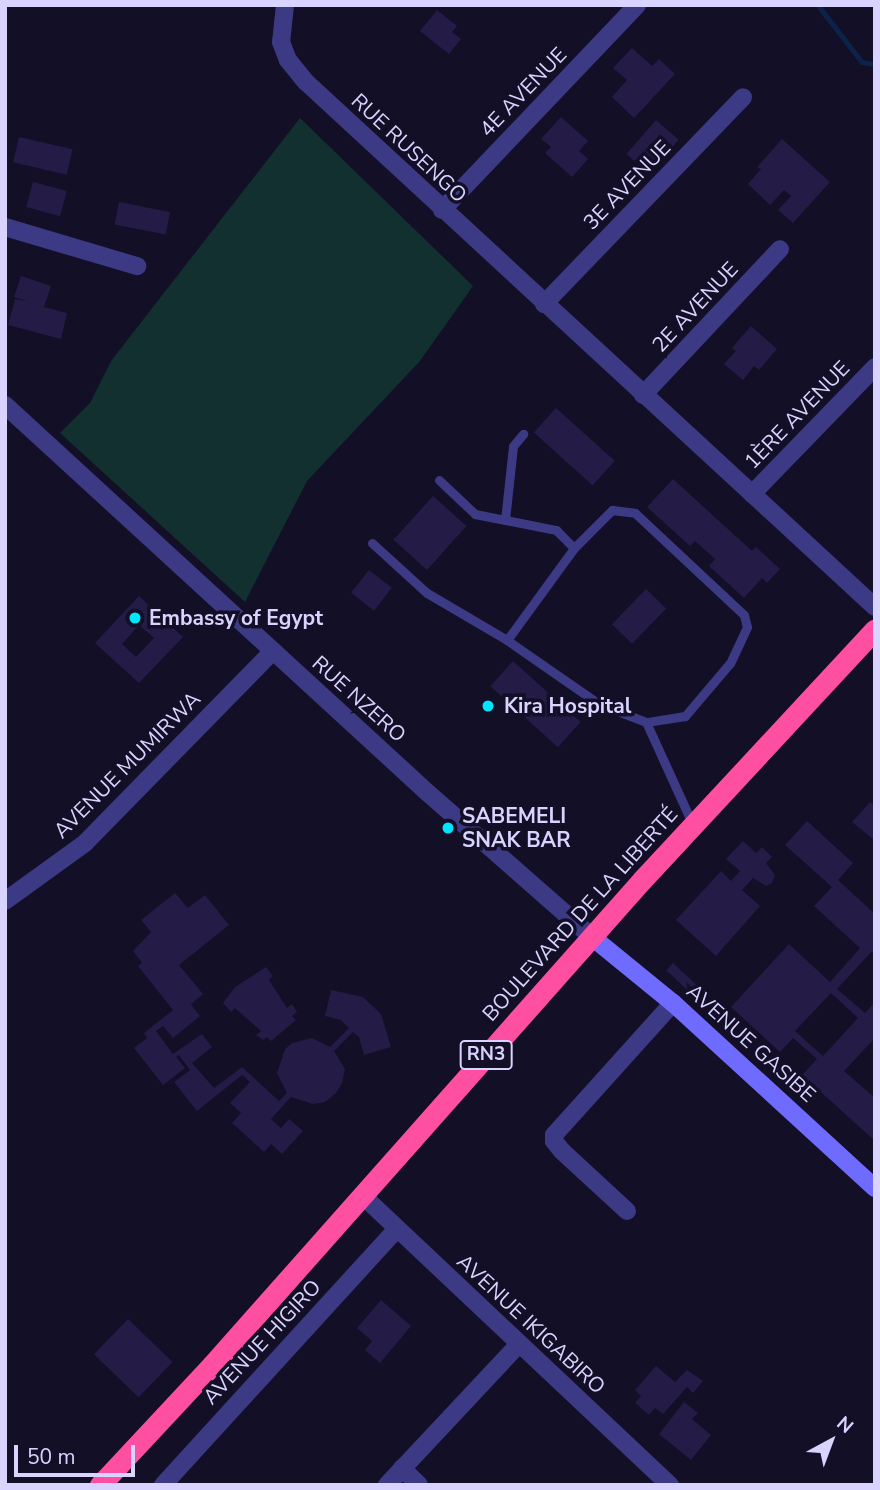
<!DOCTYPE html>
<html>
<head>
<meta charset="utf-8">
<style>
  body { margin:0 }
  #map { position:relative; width:880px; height:1490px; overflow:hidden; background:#130f26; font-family:"Nunito Sans",sans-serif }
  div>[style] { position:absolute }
  .green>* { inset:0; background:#12302f }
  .stream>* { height:4.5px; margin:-2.25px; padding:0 2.25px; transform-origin:2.25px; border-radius:2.25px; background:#0c2248 }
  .building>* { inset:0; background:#241b47; transform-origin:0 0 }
  .lane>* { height:9px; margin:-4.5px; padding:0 4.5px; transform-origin:4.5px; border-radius:4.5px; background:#3d3a85 }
  .street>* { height:18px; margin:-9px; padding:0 9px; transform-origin:9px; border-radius:9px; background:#3d3a85 }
  .secondary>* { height:18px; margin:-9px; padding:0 9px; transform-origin:9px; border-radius:9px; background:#6f6bff }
  .highway>* { height:21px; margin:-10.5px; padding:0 10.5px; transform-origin:10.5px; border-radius:10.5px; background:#ff4fa3 }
  .dots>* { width:19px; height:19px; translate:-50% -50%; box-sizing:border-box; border:4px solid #130f26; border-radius:50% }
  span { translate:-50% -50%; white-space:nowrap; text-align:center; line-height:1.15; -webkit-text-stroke:7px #130f26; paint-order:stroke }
  .shield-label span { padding:2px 5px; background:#130f26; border:2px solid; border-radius:5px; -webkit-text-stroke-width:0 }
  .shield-label { font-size:19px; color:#d9d4ff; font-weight:700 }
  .street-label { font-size:21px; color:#d9d4ff }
  .poi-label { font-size:21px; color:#d9d4ff; font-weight:700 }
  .left { translate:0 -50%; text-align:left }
  .frame { position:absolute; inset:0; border:7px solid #d9d4ff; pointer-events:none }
  .north { position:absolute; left:796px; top:1406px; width:70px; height:70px; -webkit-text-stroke:5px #130f26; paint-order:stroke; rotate:41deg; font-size:19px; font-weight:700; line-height:28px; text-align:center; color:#d9d4ff }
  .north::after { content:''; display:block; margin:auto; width:24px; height:32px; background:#d9d4ff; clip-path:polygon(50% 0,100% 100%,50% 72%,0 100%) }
  .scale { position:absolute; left:14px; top:1445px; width:121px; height:32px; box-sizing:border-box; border:4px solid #d9d4ff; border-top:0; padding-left:9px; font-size:21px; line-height:24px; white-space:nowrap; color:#d9d4ff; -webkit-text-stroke:5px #130f26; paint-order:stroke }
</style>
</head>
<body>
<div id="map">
  <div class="green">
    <div style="clip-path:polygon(300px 118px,473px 286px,420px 361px,307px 481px,245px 602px,60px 433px,90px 403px,111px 361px)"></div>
  </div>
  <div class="stream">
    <div style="left:818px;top:5px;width:72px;rotate:52.3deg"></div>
    <div style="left:862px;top:62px;width:13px;rotate:9deg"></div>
  </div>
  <div class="building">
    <div style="clip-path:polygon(437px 10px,457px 26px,452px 32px,461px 39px,449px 54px,420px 31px)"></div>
    <div style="clip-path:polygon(632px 48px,652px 66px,659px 59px,675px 74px,634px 118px,612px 97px,627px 80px,613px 68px)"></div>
    <div style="clip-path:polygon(561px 117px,588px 141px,579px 151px,588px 159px,572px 177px,545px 153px,551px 147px,541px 139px)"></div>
    <div style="left:656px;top:120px;width:30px;height:45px;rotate:41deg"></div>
    <div style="left:19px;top:137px;width:55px;height:26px;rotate:13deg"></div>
    <div style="clip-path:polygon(782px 139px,830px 182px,793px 223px,778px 210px,791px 196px,784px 190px,770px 205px,748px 184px,761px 169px,757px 167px)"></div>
    <div style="left:33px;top:182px;width:35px;height:26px;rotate:15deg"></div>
    <div style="left:119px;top:202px;width:52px;height:23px;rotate:11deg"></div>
    <div style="clip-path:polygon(21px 276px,51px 286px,44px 307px,67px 313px,61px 339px,8px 325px,15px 299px,27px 301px,14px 297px)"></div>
    <div style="clip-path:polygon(751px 326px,777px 349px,759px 370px,754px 366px,743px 380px,724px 364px,736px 351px,732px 348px)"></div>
    <div style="left:556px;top:408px;width:79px;height:33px;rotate:42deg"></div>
    <div style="clip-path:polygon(673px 479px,752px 551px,756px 547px,780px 569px,767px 583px,762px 578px,744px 598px,709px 566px,715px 559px,695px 541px,690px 546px,647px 507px)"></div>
    <div style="left:433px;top:496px;width:45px;height:59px;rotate:42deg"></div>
    <div style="left:369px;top:570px;width:29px;height:29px;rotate:38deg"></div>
    <div style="left:646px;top:589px;width:28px;height:49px;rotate:44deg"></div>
    <div style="clip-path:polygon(evenodd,139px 596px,183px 637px,139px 683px,95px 643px,139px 596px,139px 625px,154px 638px,136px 657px,122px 644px,139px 625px)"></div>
    <div style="left:513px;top:661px;width:91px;height:34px;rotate:42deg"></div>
    <div style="clip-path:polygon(870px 802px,875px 807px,875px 841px,852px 822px)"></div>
    <div style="clip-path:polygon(evenodd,807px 821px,853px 863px,838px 880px,875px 914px,875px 954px,872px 951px,837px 989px,865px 1013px,875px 1002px,875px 1038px,844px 1071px,875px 1098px,875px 1141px,802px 1075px,817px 1059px,793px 1038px,780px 1052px,731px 1007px,789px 944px,830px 982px,860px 948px,814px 906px,832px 887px,785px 845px,807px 821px,831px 993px,858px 1018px,823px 1056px,795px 1031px,831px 993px)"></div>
    <div style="clip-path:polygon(743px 841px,756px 853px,762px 847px,772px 857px,766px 863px,775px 875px,772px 883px,766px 886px,753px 878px,742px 890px,760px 906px,716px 956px,676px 920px,721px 871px,731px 881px,740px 871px,726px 859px)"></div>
    <div style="clip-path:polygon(175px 893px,188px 908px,205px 895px,229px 925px,179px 965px,203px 994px,191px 1004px,200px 1016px,173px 1038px,163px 1026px,156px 1031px,173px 1054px,202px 1034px,212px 1047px,192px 1063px,214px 1088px,242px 1067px,279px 1101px,287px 1093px,277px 1073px,285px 1049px,292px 1043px,312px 1038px,330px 1047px,349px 1028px,341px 1020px,325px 1016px,331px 990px,363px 997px,381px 1014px,391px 1047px,364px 1055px,359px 1037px,353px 1032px,334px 1051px,345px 1069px,342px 1083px,336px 1093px,325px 1102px,313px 1104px,291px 1097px,271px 1119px,281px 1128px,289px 1119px,303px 1131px,282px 1154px,271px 1144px,264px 1152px,232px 1123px,241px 1113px,230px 1103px,250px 1082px,242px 1075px,197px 1111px,174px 1082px,190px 1070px,179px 1055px,176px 1057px,185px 1068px,163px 1085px,134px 1048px,147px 1038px,144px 1033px,173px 1010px,138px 966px,142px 963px,133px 951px,151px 932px,141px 920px)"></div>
    <div style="left:673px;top:963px;width:41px;height:10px;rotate:43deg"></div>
    <div style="clip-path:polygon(266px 967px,273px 976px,269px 980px,287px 1008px,292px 1004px,297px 1012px,292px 1016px,296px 1020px,271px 1041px,267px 1037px,263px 1040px,256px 1035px,261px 1031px,235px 1008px,231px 1012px,223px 1003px,235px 987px)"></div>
    <div style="clip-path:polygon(381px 1300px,411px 1326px,380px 1363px,365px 1350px,372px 1341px,357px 1328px)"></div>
    <div style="left:128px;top:1319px;width:62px;height:49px;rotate:44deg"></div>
    <div style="clip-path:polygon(656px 1366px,675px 1382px,687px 1370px,703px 1381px,693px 1393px,687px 1387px,663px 1414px,655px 1408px,649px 1415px,635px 1403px,641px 1396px,635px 1390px)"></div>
    <div style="clip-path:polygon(684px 1402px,698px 1413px,692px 1419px,711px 1435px,691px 1460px,659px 1434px)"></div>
  </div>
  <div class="lane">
    <div style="left:439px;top:480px;width:50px;rotate:43.4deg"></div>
    <div style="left:475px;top:514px;width:83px;rotate:11.2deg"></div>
    <div style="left:556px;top:530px;width:25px;rotate:45deg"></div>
    <div style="left:612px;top:510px;width:23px;rotate:7deg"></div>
    <div style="left:635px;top:513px;width:149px;rotate:43.1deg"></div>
    <div style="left:744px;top:615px;width:12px;rotate:76deg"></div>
    <div style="left:747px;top:627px;width:40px;rotate:115deg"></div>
    <div style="left:730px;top:663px;width:70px;rotate:130.3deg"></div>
    <div style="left:685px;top:716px;width:39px;rotate:171deg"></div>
    <div style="left:646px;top:722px;width:50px;rotate:-159deg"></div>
    <div style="left:599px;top:704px;width:112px;rotate:-145.2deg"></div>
    <div style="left:507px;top:640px;width:114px;rotate:-53.9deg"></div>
    <div style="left:574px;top:548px;width:54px;rotate:-45deg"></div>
    <div style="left:505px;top:520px;width:74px;rotate:-83.8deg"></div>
    <div style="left:513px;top:446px;width:16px;rotate:-50deg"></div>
    <div style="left:372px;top:543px;width:74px;rotate:42.3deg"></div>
    <div style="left:427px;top:593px;width:93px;rotate:30.4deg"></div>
    <div style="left:646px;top:722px;width:113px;rotate:65.5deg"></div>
  </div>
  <div class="street">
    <div style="left:285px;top:5px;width:37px;rotate:96deg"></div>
    <div style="left:281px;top:42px;width:19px;rotate:69deg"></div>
    <div style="left:288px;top:60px;width:28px;rotate:51deg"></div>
    <div style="left:306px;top:82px;width:774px;rotate:42.7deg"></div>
    <div style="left:442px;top:210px;width:283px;rotate:-46.4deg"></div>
    <div style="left:5px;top:227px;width:138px;rotate:16.5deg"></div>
    <div style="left:544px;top:304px;width:287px;rotate:-46.1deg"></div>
    <div style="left:643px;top:395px;width:200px;rotate:-46.8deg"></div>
    <div style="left:5px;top:405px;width:574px;rotate:42.53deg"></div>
    <div style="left:428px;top:793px;width:218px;rotate:41.3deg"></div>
    <div style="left:752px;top:494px;width:177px;rotate:-45.9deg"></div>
    <div style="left:5px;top:901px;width:99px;rotate:-35.9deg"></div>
    <div style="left:85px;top:843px;width:269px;rotate:-45.6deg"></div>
    <div style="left:363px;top:1196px;width:422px;rotate:43.3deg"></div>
    <div style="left:627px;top:1211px;width:88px;rotate:-137.3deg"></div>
    <div style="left:562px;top:1151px;width:13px;rotate:-129deg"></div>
    <div style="left:554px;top:1141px;width:6px;rotate:-90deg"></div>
    <div style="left:554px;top:1135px;width:178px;rotate:-48deg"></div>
    <div style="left:402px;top:1468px;width:24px;rotate:45deg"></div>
    <div style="left:163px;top:1485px;width:345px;rotate:-47.6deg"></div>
    <div style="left:387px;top:1485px;width:193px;rotate:-46.9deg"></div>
  </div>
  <div class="secondary">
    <div style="left:592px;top:937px;width:104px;rotate:39.2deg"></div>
    <div style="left:673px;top:1003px;width:274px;rotate:42.5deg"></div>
  </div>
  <div class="highway">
    <div style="left:100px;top:1485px;width:164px;rotate:-47deg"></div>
    <div style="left:212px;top:1365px;width:648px;rotate:-48.44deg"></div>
    <div style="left:642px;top:880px;width:342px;rotate:-47.1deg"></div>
  </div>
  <div class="dots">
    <div style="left:135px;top:618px;background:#00e5ff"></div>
    <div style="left:488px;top:706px;background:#00e5ff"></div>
    <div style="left:448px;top:828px;background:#00e5ff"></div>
  </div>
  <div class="shield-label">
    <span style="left:486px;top:1055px">RN3</span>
  </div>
  <div class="street-label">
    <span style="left:523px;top:92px;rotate:-46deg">4E AVENUE</span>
    <span style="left:409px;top:148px;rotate:43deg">RUE RUSENGO</span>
    <span style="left:627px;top:185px;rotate:-46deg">3E AVENUE</span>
    <span style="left:695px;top:307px;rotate:-47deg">2E AVENUE</span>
    <span style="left:797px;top:415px;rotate:-46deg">1ÈRE AVENUE</span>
    <span style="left:359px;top:699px;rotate:42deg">RUE NZERO</span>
    <span style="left:127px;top:765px;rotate:-45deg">AVENUE MUMIRWA</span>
    <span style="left:580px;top:914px;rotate:-48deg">BOULEVARD DE LA LIBERTÉ</span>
    <span style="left:751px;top:1043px;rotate:42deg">AVENUE GASIBE</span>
    <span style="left:531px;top:1324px;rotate:43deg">AVENUE IKIGABIRO</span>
    <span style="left:262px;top:1342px;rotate:-47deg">AVENUE HIGIRO</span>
  </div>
  <div class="poi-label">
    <span class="left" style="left:149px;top:618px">Embassy of Egypt</span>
    <span class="left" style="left:504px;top:706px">Kira Hospital</span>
    <span class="left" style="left:462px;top:828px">SABEMELI<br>SNAK BAR</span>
  </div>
  <div class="frame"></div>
  <div class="north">N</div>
  <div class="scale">50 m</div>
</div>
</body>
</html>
